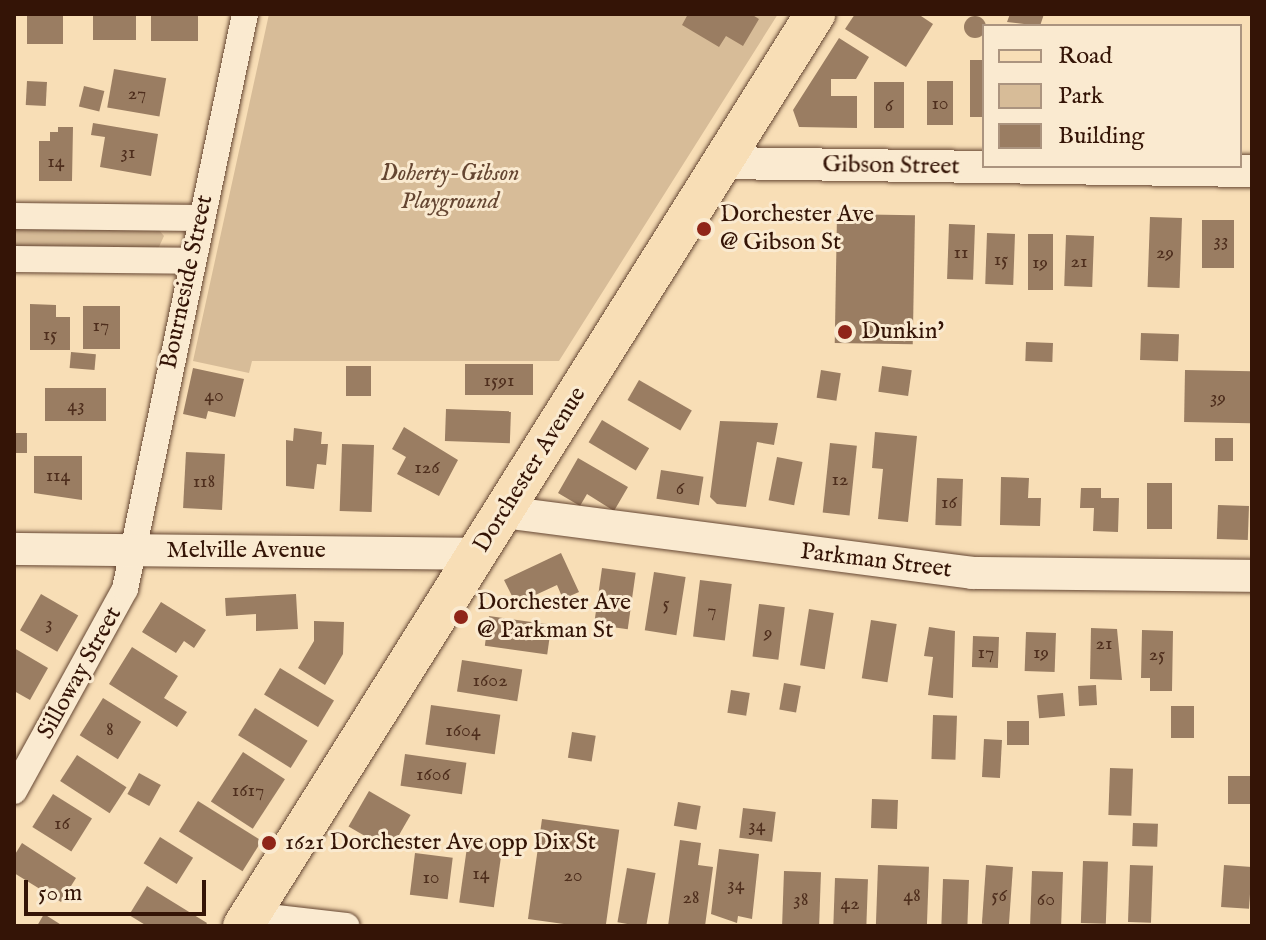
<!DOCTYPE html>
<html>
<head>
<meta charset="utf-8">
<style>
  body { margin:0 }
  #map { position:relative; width:1266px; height:940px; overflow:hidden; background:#f8deb6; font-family:"IM FELL English",serif }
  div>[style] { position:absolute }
  .green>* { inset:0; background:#d7bc98 }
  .building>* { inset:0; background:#9a7d62; transform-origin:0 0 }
  .round { border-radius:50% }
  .roads { filter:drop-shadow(0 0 2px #654632) drop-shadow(0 0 2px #654632) }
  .minor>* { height:26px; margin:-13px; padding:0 13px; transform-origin:13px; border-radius:13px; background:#faead0 }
  .tertiary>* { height:32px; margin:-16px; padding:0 16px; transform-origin:16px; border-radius:16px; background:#faead0 }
  .primary>* { height:40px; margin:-20px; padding:0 20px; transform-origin:20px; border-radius:20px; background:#f8deb6 }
  .dots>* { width:22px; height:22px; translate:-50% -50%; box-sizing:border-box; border:4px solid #faead0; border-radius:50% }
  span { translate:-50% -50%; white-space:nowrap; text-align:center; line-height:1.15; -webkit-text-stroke:6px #faead0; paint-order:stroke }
  .number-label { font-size:20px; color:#4e2e1d }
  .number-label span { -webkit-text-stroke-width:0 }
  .street-label { font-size:24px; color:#341406 }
  .park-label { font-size:24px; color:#654632; font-style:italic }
  .poi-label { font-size:24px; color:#341406 }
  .left { translate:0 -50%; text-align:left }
  .frame { position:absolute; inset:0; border:16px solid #341406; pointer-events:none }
  .legend { position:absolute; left:982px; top:24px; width:260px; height:144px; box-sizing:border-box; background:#faead0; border:2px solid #ab947f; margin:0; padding:10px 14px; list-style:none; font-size:24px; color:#341406 }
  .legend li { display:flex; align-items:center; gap:16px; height:40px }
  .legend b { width:40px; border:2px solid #ab947f }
  .scale { position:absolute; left:24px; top:880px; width:182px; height:36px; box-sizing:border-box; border:4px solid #341406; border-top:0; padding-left:10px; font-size:24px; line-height:28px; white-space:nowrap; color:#341406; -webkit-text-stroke:6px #faead0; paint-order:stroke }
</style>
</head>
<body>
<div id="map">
  <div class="green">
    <div style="clip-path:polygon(269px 14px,778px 14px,559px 361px,252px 361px,249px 373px,193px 361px)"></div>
    <div style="clip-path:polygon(14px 227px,159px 230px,164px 236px,158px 249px,14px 249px)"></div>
  </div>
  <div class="building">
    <div style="left:27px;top:14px;width:36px;height:30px"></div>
    <div style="left:93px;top:14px;width:43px;height:26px"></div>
    <div style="left:151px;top:14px;width:47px;height:27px"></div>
    <div style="clip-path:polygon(688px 14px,751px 14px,759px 19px,743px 46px,726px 36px,719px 47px,682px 25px)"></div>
    <div style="clip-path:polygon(855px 14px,918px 14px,933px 24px,906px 67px,845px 29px)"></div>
    <div style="clip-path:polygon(1010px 14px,1044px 14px,1040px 26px,1007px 22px)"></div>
    <div class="round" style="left:964px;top:16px;width:22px;height:22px"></div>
    <div style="clip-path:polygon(839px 38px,869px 57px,856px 79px,831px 79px,831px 96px,857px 96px,857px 128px,799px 127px,793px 110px)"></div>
    <div style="left:970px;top:60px;width:14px;height:57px"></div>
    <div style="left:114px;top:69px;width:53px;height:39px;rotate:10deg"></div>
    <div style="left:27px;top:81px;width:20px;height:24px;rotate:3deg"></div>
    <div style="left:927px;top:81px;width:26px;height:44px"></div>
    <div style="left:874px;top:82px;width:30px;height:46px"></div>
    <div style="left:84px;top:86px;width:21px;height:21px;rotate:14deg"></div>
    <div style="clip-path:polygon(93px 123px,158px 134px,151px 176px,100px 167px,105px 137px,91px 135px)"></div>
    <div style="clip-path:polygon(58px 127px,73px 127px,72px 181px,39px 181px,39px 141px,50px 141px,50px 132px,58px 132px)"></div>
    <div style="left:837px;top:214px;width:78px;height:129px;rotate:1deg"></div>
    <div style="left:1150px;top:217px;width:32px;height:70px;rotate:2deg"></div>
    <div style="left:1202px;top:220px;width:32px;height:48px"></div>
    <div style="left:949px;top:224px;width:26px;height:55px;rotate:2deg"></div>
    <div style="left:987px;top:233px;width:28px;height:51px;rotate:2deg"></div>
    <div style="left:1028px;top:234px;width:25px;height:56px"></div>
    <div style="left:1066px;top:235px;width:28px;height:51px;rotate:2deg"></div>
    <div style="clip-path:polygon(30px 304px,56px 305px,56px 317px,70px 317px,70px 350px,30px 350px)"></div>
    <div style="left:83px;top:306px;width:37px;height:43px"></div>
    <div style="left:1141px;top:333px;width:38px;height:27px;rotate:2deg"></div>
    <div style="left:1026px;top:342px;width:27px;height:19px;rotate:2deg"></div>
    <div style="left:71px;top:352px;width:25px;height:16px;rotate:5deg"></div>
    <div style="left:465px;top:364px;width:68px;height:31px"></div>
    <div style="left:346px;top:366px;width:25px;height:30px"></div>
    <div style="left:882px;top:366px;width:30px;height:26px;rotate:8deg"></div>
    <div style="clip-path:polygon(193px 368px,244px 379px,235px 417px,208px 411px,206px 419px,183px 414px)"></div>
    <div style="left:821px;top:370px;width:20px;height:28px;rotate:9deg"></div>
    <div style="left:1185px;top:370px;width:67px;height:52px;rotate:1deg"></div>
    <div style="left:639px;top:380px;width:61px;height:23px;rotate:30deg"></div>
    <div style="left:45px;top:388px;width:61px;height:33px"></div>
    <div style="left:446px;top:409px;width:65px;height:32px;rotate:2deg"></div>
    <div style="left:602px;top:420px;width:55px;height:26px;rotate:31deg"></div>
    <div style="clip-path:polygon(720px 421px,778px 423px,774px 445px,757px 442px,746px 507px,717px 504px,710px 497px)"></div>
    <div style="clip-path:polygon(404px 427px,458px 460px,439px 496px,397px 474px,406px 457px,392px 449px)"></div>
    <div style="clip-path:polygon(294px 428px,322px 432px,321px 444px,328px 444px,326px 465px,317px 464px,314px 489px,286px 486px,286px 440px,293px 441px)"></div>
    <div style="clip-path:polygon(875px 432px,917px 436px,908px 522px,878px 519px,883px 469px,872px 468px)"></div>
    <div style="left:14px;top:433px;width:13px;height:20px"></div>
    <div style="left:1215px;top:438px;width:18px;height:23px"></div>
    <div style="left:830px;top:443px;width:27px;height:70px;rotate:6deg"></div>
    <div style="left:342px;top:444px;width:32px;height:67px;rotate:2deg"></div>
    <div style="left:186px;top:452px;width:39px;height:56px;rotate:3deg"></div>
    <div style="clip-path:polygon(34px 456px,82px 456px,82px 500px,34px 493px)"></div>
    <div style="left:777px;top:457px;width:26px;height:44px;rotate:11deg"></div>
    <div style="clip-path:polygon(578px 458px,628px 487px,614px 511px,587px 494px,580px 506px,558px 493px)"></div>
    <div style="left:661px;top:470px;width:43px;height:29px;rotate:9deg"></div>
    <div style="clip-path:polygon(1001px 477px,1029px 478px,1028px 498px,1041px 498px,1040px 526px,1000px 525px)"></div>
    <div style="left:937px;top:478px;width:26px;height:47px;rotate:2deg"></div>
    <div style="left:1147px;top:483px;width:25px;height:46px"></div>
    <div style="clip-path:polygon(1081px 488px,1101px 488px,1101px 498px,1119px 498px,1118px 532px,1093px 531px,1094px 508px,1080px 508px)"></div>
    <div style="left:1218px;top:505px;width:31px;height:34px;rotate:2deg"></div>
    <div style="clip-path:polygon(561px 553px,579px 592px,563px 599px,557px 585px,516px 604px,504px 580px)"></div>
    <div style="left:602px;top:568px;width:34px;height:57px;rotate:8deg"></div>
    <div style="left:654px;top:572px;width:32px;height:59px;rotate:9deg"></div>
    <div style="left:700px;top:580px;width:32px;height:57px;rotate:7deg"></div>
    <div style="left:41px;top:594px;width:43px;height:42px;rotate:30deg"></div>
    <div style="clip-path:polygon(296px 594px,298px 629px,256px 631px,256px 614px,226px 616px,225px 598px)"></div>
    <div style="clip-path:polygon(161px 602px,206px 630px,194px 648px,184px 641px,176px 653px,142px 632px)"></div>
    <div style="left:759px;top:604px;width:26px;height:53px;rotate:7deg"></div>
    <div style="left:809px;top:609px;width:25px;height:57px;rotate:9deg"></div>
    <div style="left:489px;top:616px;width:63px;height:30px;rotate:8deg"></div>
    <div style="left:871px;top:620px;width:26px;height:59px;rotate:9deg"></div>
    <div style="clip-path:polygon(314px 621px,344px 622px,343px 654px,325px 685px,298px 668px,314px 641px)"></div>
    <div style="clip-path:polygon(929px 627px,955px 631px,953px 698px,928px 695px,933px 657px,924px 656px)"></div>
    <div style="clip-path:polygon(1091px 628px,1117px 629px,1122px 680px,1090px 679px)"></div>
    <div style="clip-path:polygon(1142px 630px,1173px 631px,1172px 691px,1150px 691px,1150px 678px,1141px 678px)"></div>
    <div style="left:1026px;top:632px;width:30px;height:39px;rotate:2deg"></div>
    <div style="left:973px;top:636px;width:26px;height:31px;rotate:2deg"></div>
    <div style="clip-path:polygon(132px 647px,178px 676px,164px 698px,187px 712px,177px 727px,109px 684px)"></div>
    <div style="clip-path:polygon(14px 648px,48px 668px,30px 700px,14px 691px)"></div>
    <div style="left:462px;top:660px;width:61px;height:32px;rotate:9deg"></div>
    <div style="left:280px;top:668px;width:63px;height:31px;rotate:31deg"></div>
    <div style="left:784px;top:683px;width:17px;height:27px;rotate:10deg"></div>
    <div style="left:1096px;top:685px;width:20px;height:18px;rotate:87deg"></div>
    <div style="left:731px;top:690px;width:19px;height:23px;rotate:9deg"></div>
    <div style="left:1063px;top:693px;width:23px;height:26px;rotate:85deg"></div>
    <div style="left:103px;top:698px;width:45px;height:44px;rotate:32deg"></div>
    <div style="left:431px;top:705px;width:70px;height:40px;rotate:8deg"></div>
    <div style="left:1171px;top:706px;width:23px;height:32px"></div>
    <div style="left:255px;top:708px;width:62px;height:32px;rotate:32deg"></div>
    <div style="left:933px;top:715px;width:24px;height:44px;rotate:2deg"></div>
    <div style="left:1007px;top:721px;width:22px;height:24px"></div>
    <div style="left:572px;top:732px;width:24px;height:26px;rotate:9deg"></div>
    <div style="left:984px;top:739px;width:18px;height:38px;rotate:3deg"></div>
    <div style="left:243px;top:752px;width:50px;height:59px;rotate:33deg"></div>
    <div style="left:405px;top:754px;width:62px;height:32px;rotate:8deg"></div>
    <div style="left:77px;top:755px;width:59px;height:31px;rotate:33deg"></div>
    <div style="left:1110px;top:768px;width:23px;height:47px;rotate:2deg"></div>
    <div style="left:139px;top:773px;width:25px;height:24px;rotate:29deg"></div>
    <div style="left:1228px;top:776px;width:24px;height:28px"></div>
    <div style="left:369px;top:791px;width:48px;height:41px;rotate:30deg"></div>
    <div style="left:53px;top:794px;width:46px;height:39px;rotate:32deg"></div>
    <div style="left:872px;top:799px;width:26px;height:29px;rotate:2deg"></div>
    <div style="left:198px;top:801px;width:75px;height:36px;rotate:32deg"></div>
    <div style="left:678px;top:802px;width:23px;height:24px;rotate:10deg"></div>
    <div style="left:743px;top:808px;width:33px;height:30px;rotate:7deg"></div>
    <div style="left:542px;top:819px;width:78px;height:101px;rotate:8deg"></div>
    <div style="left:1133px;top:823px;width:25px;height:23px;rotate:2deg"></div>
    <div style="left:160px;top:837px;width:39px;height:31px;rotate:32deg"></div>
    <div style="left:468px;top:840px;width:35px;height:63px;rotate:8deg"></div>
    <div style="clip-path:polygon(680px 840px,701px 843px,698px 865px,713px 867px,705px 926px,668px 926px)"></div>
    <div style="clip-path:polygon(22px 843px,76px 878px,61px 902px,14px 873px,14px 856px)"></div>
    <div style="clip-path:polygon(719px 849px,759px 854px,752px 919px,738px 916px,737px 923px,711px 914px)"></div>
    <div style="left:415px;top:853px;width:38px;height:42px;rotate:7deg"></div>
    <div style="left:1083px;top:861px;width:25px;height:62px;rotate:2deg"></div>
    <div style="left:878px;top:865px;width:51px;height:61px;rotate:2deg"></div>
    <div style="left:986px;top:865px;width:27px;height:59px;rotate:4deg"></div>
    <div style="left:1130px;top:865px;width:23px;height:57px;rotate:2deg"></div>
    <div style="left:1224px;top:865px;width:28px;height:42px;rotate:4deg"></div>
    <div style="left:627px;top:868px;width:29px;height:55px;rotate:10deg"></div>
    <div style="left:784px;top:871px;width:37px;height:55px;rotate:2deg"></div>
    <div style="left:1032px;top:871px;width:31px;height:55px;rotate:2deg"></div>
    <div style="left:835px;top:878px;width:33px;height:48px;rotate:2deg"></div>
    <div style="left:943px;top:879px;width:26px;height:45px;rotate:2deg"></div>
    <div style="clip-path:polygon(147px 886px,207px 923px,205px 926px,147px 926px,129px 915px)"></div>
    <div style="clip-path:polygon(44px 914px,63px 926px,37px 926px)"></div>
  </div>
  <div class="roads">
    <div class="minor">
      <div style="left:14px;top:216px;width:187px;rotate:0.6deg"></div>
      <div style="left:14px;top:259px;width:178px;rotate:0.6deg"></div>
      <div style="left:14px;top:791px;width:230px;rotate:-61.2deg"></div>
      <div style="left:125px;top:589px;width:587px;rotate:-78.21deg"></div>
      <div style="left:250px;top:915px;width:97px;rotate:6.5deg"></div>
    </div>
    <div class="tertiary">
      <div style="left:723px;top:163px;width:529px;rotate:0.87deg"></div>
      <div style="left:503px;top:512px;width:473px;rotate:7.4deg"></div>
      <div style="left:972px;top:573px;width:280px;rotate:0.6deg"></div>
      <div style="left:14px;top:549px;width:463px;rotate:0.6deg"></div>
    </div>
    <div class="primary">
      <div style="left:243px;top:926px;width:1077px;rotate:-57.9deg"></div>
    </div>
  </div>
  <div class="dots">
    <div style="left:704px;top:229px;background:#8f2418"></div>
    <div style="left:845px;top:332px;background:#8f2418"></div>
    <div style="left:461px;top:617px;background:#8f2418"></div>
    <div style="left:269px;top:843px;background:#8f2418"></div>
  </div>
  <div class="number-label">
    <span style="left:137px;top:93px">27</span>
    <span style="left:940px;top:103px">10</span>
    <span style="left:889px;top:105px">6</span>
    <span style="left:128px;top:152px">31</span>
    <span style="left:56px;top:161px">14</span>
    <span style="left:1221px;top:240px">33</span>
    <span style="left:961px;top:252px">11</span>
    <span style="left:1165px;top:252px">29</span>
    <span style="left:1001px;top:259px">15</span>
    <span style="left:1079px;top:261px">21</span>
    <span style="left:1040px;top:262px">19</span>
    <span style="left:101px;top:325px">17</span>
    <span style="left:50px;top:334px">15</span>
    <span style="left:499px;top:380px">1591</span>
    <span style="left:214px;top:395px">40</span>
    <span style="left:1218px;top:397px">39</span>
    <span style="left:76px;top:405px">43</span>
    <span style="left:427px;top:467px">126</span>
    <span style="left:58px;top:475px">114</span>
    <span style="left:840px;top:479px">12</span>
    <span style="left:204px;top:481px">118</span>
    <span style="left:680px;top:488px">6</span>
    <span style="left:949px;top:502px">16</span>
    <span style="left:666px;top:603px">5</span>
    <span style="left:712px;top:610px">7</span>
    <span style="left:49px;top:623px">3</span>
    <span style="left:768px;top:632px">9</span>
    <span style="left:1104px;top:643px">21</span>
    <span style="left:986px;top:652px">17</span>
    <span style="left:1041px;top:652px">19</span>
    <span style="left:1157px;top:654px">25</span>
    <span style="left:490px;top:680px">1602</span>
    <span style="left:110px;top:729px">8</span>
    <span style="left:463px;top:730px">1604</span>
    <span style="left:433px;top:774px">1606</span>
    <span style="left:248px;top:790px">1617</span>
    <span style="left:62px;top:823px">16</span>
    <span style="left:757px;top:825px">34</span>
    <span style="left:481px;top:873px">14</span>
    <span style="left:573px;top:875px">20</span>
    <span style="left:431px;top:877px">10</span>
    <span style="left:736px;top:884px">34</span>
    <span style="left:912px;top:895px">48</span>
    <span style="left:999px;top:895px">56</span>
    <span style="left:691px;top:897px">28</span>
    <span style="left:801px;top:899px">38</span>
    <span style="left:1046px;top:899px">60</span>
    <span style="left:850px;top:903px">42</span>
  </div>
  <div class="street-label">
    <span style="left:891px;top:166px;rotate:1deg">Gibson Street</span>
    <span style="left:187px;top:282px;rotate:-78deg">Bourneside Street</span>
    <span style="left:530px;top:470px;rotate:-58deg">Dorchester Avenue</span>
    <span style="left:246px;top:551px">Melville Avenue</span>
    <span style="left:876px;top:561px;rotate:7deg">Parkman Street</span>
    <span style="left:80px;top:673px;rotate:-61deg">Silloway Street</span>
  </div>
  <div class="park-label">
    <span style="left:450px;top:188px">Doherty-Gibson<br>Playground</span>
  </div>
  <div class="poi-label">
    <span class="left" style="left:720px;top:229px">Dorchester Ave<br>@ Gibson St</span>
    <span class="left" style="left:861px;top:332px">Dunkin'</span>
    <span class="left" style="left:477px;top:617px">Dorchester Ave<br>@ Parkman St</span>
    <span class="left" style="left:285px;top:843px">1621 Dorchester Ave opp Dix St</span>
  </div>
  <div class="frame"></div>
  <ul class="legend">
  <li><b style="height:10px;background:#f8deb6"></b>Road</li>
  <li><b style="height:22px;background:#d7bc98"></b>Park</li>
  <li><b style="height:22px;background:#9a7d62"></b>Building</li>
  </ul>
  <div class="scale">50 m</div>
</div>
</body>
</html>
